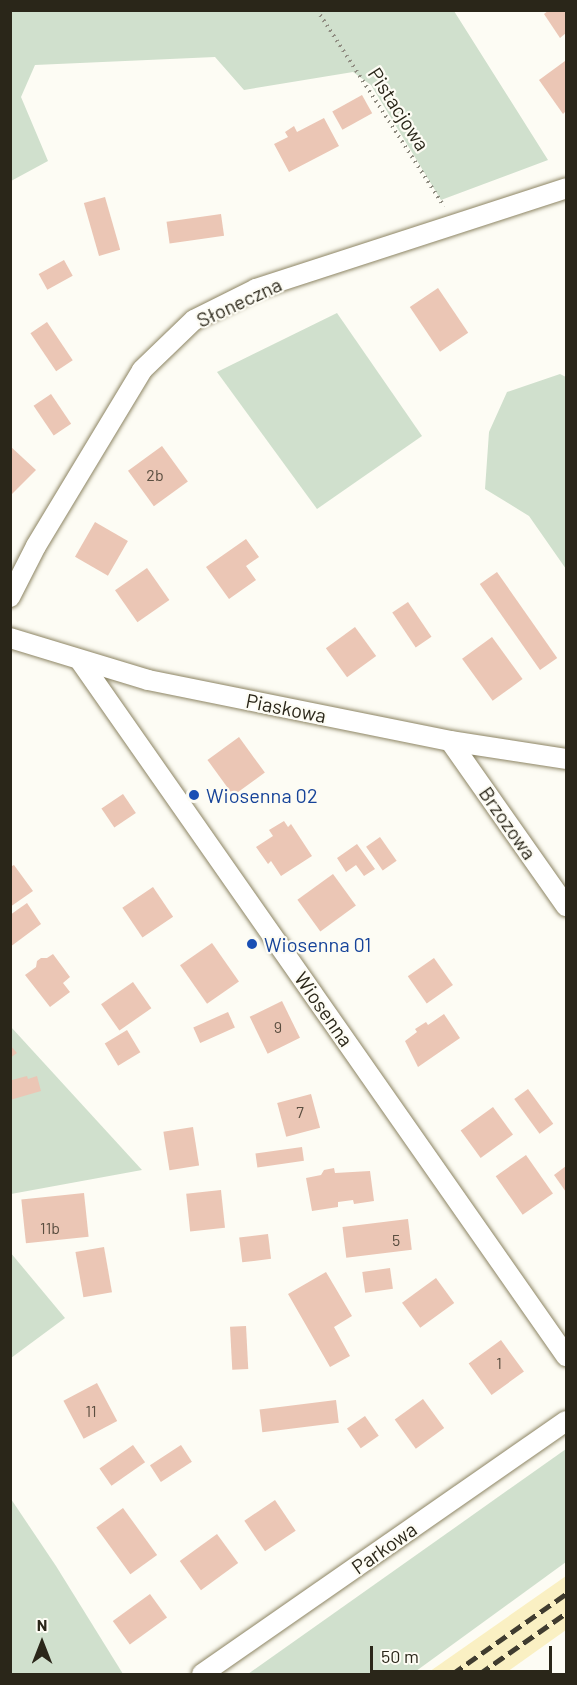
<!DOCTYPE html>
<html>
<head>
<meta charset="utf-8">
<style>
  body { margin:0 }
  #map { position:relative; width:577px; height:1685px; overflow:hidden; background:#fdfcf4; font-family:Barlow,sans-serif }
  div>[style] { position:absolute }
  .built>* { inset:0; background:#faf0c3 }
  .green>* { inset:0; background:#d0e0cd }
  .building>* { inset:0; background:#ebc6b5; transform-origin:0 0 }
  .path>* { height:4px; margin-top:-2px; transform-origin:0; background:repeating-linear-gradient(90deg,#8f8c81 0 1.5px,transparent 0 6px) }
  .roads { filter:drop-shadow(0 0 2px #8d8564) drop-shadow(0 0 2px #8d8564) }
  .street>* { height:20px; margin:-10px; padding:0 10px; transform-origin:10px; border-radius:10px; background:#fff }
  .rail>* { height:4.5px; margin-top:-2.25px; transform-origin:0; background:repeating-linear-gradient(90deg,#403c2f 0 12px,transparent 0 18px) }
  .dots>* { width:16px; height:16px; translate:-50% -50%; box-sizing:border-box; border:3px solid #fdfcf4; border-radius:50% }
  span { translate:-50% -50%; white-space:nowrap; text-align:center; line-height:1.15; -webkit-text-stroke:4.5px #fdfcf4; paint-order:stroke }
  .number-label { font-size:16px; color:#5a4e40 }
  .number-label span { -webkit-text-stroke-width:0 }
  .street-label { font-size:20px; color:#2a2619 }
  .transit-label { font-size:20px; color:#164399 }
  .left { translate:0 -50%; text-align:left }
  .frame { position:absolute; inset:0; border:12px solid #2a2619; pointer-events:none }
  .north { position:absolute; left:12px; top:1613px; width:60px; height:60px; -webkit-text-stroke:4px #fdfcf4; paint-order:stroke; rotate:0deg; font-size:16px; font-weight:700; line-height:24px; text-align:center; color:#2a2619 }
  .north::after { content:''; display:block; margin:auto; width:21px; height:27px; background:#2a2619; clip-path:polygon(50% 0,100% 100%,50% 72%,0 100%) }
  .scale { position:absolute; left:370px; top:1646px; width:182px; height:27px; box-sizing:border-box; border:3px solid #2a2619; border-top:0; padding-left:8px; font-size:18px; line-height:21px; white-space:nowrap; color:#2a2619; -webkit-text-stroke:4px #fdfcf4; paint-order:stroke }
</style>
</head>
<body>
<div id="map">
  <div class="built">
    <div style="clip-path:polygon(566px 1576px,566px 1630px,504px 1674px,426px 1674px)"></div>
  </div>
  <div class="green">
    <div style="clip-path:polygon(11px 10px,454px 11px,548px 160px,441px 200px,371px 85px,353px 72px,244px 90px,215px 57px,35px 65px,21px 97px,48px 161px,11px 181px)"></div>
    <div style="clip-path:polygon(337px 313px,422px 436px,317px 509px,217px 372px)"></div>
    <div style="clip-path:polygon(560px 374px,566px 377px,566px 569px,529px 516px,485px 489px,489px 432px,507px 392px)"></div>
    <div style="clip-path:polygon(11px 1027px,142px 1170px,11px 1194px)"></div>
    <div style="clip-path:polygon(10px 1252px,65px 1318px,11px 1358px,10px 1358px)"></div>
    <div style="clip-path:polygon(566px 1449px,566px 1562px,412px 1674px,248px 1674px)"></div>
    <div style="clip-path:polygon(11px 1499px,56px 1566px,123px 1674px,11px 1674px)"></div>
  </div>
  <div class="building">
    <div style="clip-path:polygon(549px 10px,566px 10px,566px 33px,560px 38px,544px 14px)"></div>
    <div style="clip-path:polygon(565px 61px,566px 111px,563px 114px,539px 80px)"></div>
    <div style="left:362px;top:95px;width:21px;height:34px;rotate:61deg"></div>
    <div style="clip-path:polygon(324px 118px,339px 146px,289px 172px,274px 144px,288px 137px,285px 132px,294px 126px,297px 132px)"></div>
    <div style="left:105px;top:197px;width:55px;height:22px;rotate:74deg"></div>
    <div style="left:221px;top:214px;width:22px;height:55px;rotate:82deg"></div>
    <div style="left:64px;top:260px;width:18px;height:29px;rotate:61deg"></div>
    <div style="left:438px;top:288px;width:54px;height:34px;rotate:56deg"></div>
    <div style="left:47px;top:322px;width:46px;height:20px;rotate:56deg"></div>
    <div style="left:51px;top:394px;width:36px;height:21px;rotate:56deg"></div>
    <div style="clip-path:polygon(10px 446px,36px 470px,10px 496px)"></div>
    <div style="left:162px;top:446px;width:44px;height:42px;rotate:54deg"></div>
    <div style="left:95px;top:522px;width:38px;height:40px;rotate:30deg"></div>
    <div style="clip-path:polygon(246px 539px,259px 557px,246px 566px,256px 580px,229px 599px,206px 567px)"></div>
    <div style="left:147px;top:568px;width:39px;height:39px;rotate:55deg"></div>
    <div style="left:497px;top:572px;width:105px;height:21px;rotate:55deg"></div>
    <div style="left:408px;top:602px;width:42px;height:19px;rotate:56deg"></div>
    <div style="left:355px;top:627px;width:36px;height:36px;rotate:54deg"></div>
    <div style="left:492px;top:637px;width:52px;height:37px;rotate:54deg"></div>
    <div style="left:239px;top:737px;width:44px;height:39px;rotate:54deg"></div>
    <div style="left:123px;top:794px;width:23px;height:26px;rotate:56deg"></div>
    <div style="clip-path:polygon(284px 821px,288px 827px,291px 824px,312px 856px,281px 876px,271px 861px,268px 864px,256px 847px,273px 836px,269px 830px)"></div>
    <div style="left:380px;top:837px;width:29px;height:17px;rotate:55deg"></div>
    <div style="clip-path:polygon(357px 844px,375px 869px,364px 876px,356px 865px,346px 872px,337px 858px)"></div>
    <div style="clip-path:polygon(14px 865px,33px 891px,10px 907px,10px 867px)"></div>
    <div style="left:333px;top:874px;width:39px;height:44px;rotate:54deg"></div>
    <div style="left:153px;top:887px;width:36px;height:37px;rotate:56deg"></div>
    <div style="clip-path:polygon(27px 903px,41px 924px,10px 947px,10px 915px)"></div>
    <div style="left:212px;top:943px;width:47px;height:39px;rotate:55deg"></div>
    <div style="clip-path:polygon(53px 954px,70px 977px,63px 983px,70px 992px,50px 1007px,25px 975px,36px 967px,37px 961px,41px 958px,47px 958px)"></div>
    <div style="left:434px;top:958px;width:33px;height:32px;rotate:55deg"></div>
    <div style="left:133px;top:982px;width:32px;height:39px;rotate:55deg"></div>
    <div style="left:282px;top:1001px;width:41px;height:36px;rotate:64deg"></div>
    <div style="left:228px;top:1012px;width:17px;height:38px;rotate:66deg"></div>
    <div style="clip-path:polygon(444px 1014px,460px 1038px,418px 1067px,405px 1041px,417px 1032px,415px 1029px,426px 1022px,428px 1025px)"></div>
    <div style="left:127px;top:1030px;width:26px;height:26px;rotate:59deg"></div>
    <div style="clip-path:polygon(10px 1045px,17px 1053px,10px 1058px)"></div>
    <div style="clip-path:polygon(27px 1076px,28px 1079px,37px 1076px,41px 1091px,10px 1100px,12px 1080px)"></div>
    <div style="left:528px;top:1089px;width:43px;height:17px;rotate:54deg"></div>
    <div style="left:311px;top:1094px;width:35px;height:35px;rotate:75deg"></div>
    <div style="left:493px;top:1107px;width:34px;height:40px;rotate:54deg"></div>
    <div style="left:193px;top:1127px;width:39px;height:30px;rotate:81deg"></div>
    <div style="left:302px;top:1147px;width:14px;height:47px;rotate:82deg"></div>
    <div style="left:526px;top:1155px;width:47px;height:37px;rotate:55deg"></div>
    <div style="clip-path:polygon(566px 1166px,566px 1192px,554px 1175px)"></div>
    <div style="clip-path:polygon(334px 1168px,335px 1173px,370px 1171px,374px 1201px,354px 1204px,353px 1200px,338px 1202px,338px 1207px,312px 1211px,306px 1178px,321px 1175px,324px 1170px)"></div>
    <div style="left:221px;top:1190px;width:38px;height:35px;rotate:84deg"></div>
    <div style="left:84px;top:1193px;width:44px;height:63px;rotate:84deg"></div>
    <div style="left:408px;top:1219px;width:31px;height:66px;rotate:83deg"></div>
    <div style="left:268px;top:1234px;width:25px;height:29px;rotate:83deg"></div>
    <div style="left:104px;top:1247px;width:46px;height:29px;rotate:80deg"></div>
    <div style="left:390px;top:1268px;width:21px;height:28px;rotate:82deg"></div>
    <div style="clip-path:polygon(326px 1272px,352px 1316px,334px 1327px,350px 1356px,330px 1367px,288px 1294px)"></div>
    <div style="left:436px;top:1278px;width:31px;height:42px;rotate:54deg"></div>
    <div style="left:246px;top:1326px;width:43px;height:16px;rotate:87deg"></div>
    <div style="left:501px;top:1340px;width:39px;height:40px;rotate:54deg"></div>
    <div style="left:97px;top:1383px;width:43px;height:38px;rotate:62deg"></div>
    <div style="left:423px;top:1399px;width:36px;height:35px;rotate:54deg"></div>
    <div style="left:336px;top:1400px;width:23px;height:77px;rotate:83deg"></div>
    <div style="left:365px;top:1416px;width:24px;height:22px;rotate:55deg"></div>
    <div style="left:133px;top:1445px;width:21px;height:41px;rotate:55deg"></div>
    <div style="left:181px;top:1445px;width:20px;height:37px;rotate:57deg"></div>
    <div style="left:275px;top:1500px;width:37px;height:37px;rotate:56deg"></div>
    <div style="left:123px;top:1508px;width:58px;height:33px;rotate:54deg"></div>
    <div style="left:217px;top:1534px;width:36px;height:46px;rotate:54deg"></div>
    <div style="left:150px;top:1594px;width:29px;height:46px;rotate:54deg"></div>
  </div>
  <div class="path">
    <div style="left:317px;top:10px;width:234px;rotate:57.1deg"></div>
  </div>
  <div class="roads">
    <div class="street">
      <div style="left:10px;top:597px;width:57px;rotate:-63deg"></div>
      <div style="left:36px;top:546px;width:205px;rotate:-58.9deg"></div>
      <div style="left:142px;top:370px;width:72px;rotate:-43.9deg"></div>
      <div style="left:194px;top:320px;width:69px;rotate:-26.6deg"></div>
      <div style="left:256px;top:289px;width:326px;rotate:-18deg"></div>
      <div style="left:10px;top:638px;width:144px;rotate:16.9deg"></div>
      <div style="left:148px;top:680px;width:308px;rotate:11.4deg"></div>
      <div style="left:450px;top:741px;width:117px;rotate:8.8deg"></div>
      <div style="left:81px;top:662px;width:847px;rotate:55.05deg"></div>
      <div style="left:450px;top:741px;width:202px;rotate:54.9deg"></div>
      <div style="left:202px;top:1674px;width:443px;rotate:-34.8deg"></div>
    </div>
  </div>
  <div class="rail">
    <div style="left:452px;top:1674px;width:139px;rotate:-35.1deg"></div>
    <div style="left:479px;top:1674px;width:106px;rotate:-35deg"></div>
  </div>
  <div class="dots">
    <div style="left:194px;top:795px;background:#1a4fb4"></div>
    <div style="left:252px;top:944px;background:#1a4fb4"></div>
  </div>
  <div class="number-label">
    <span style="left:155px;top:475px">2b</span>
    <span style="left:278px;top:1027px">9</span>
    <span style="left:300px;top:1112px">7</span>
    <span style="left:50px;top:1228px">11b</span>
    <span style="left:396px;top:1240px">5</span>
    <span style="left:499px;top:1363px">1</span>
    <span style="left:91px;top:1411px">11</span>
  </div>
  <div class="street-label">
    <span style="left:399px;top:109px;rotate:57deg">Pistacjowa</span>
    <span style="left:239px;top:302px;rotate:-25deg">Słoneczna</span>
    <span style="left:286px;top:708px;rotate:11deg">Piaskowa</span>
    <span style="left:508px;top:823px;rotate:55deg">Brzozowa</span>
    <span style="left:324px;top:1009px;rotate:55deg">Wiosenna</span>
    <span style="left:384px;top:1548px;rotate:-35deg">Parkowa</span>
  </div>
  <div class="transit-label">
    <span class="left" style="left:206px;top:795px">Wiosenna 02</span>
    <span class="left" style="left:264px;top:944px">Wiosenna 01</span>
  </div>
  <div class="frame"></div>
  <div class="north">N</div>
  <div class="scale">50 m</div>
</div>
</body>
</html>
